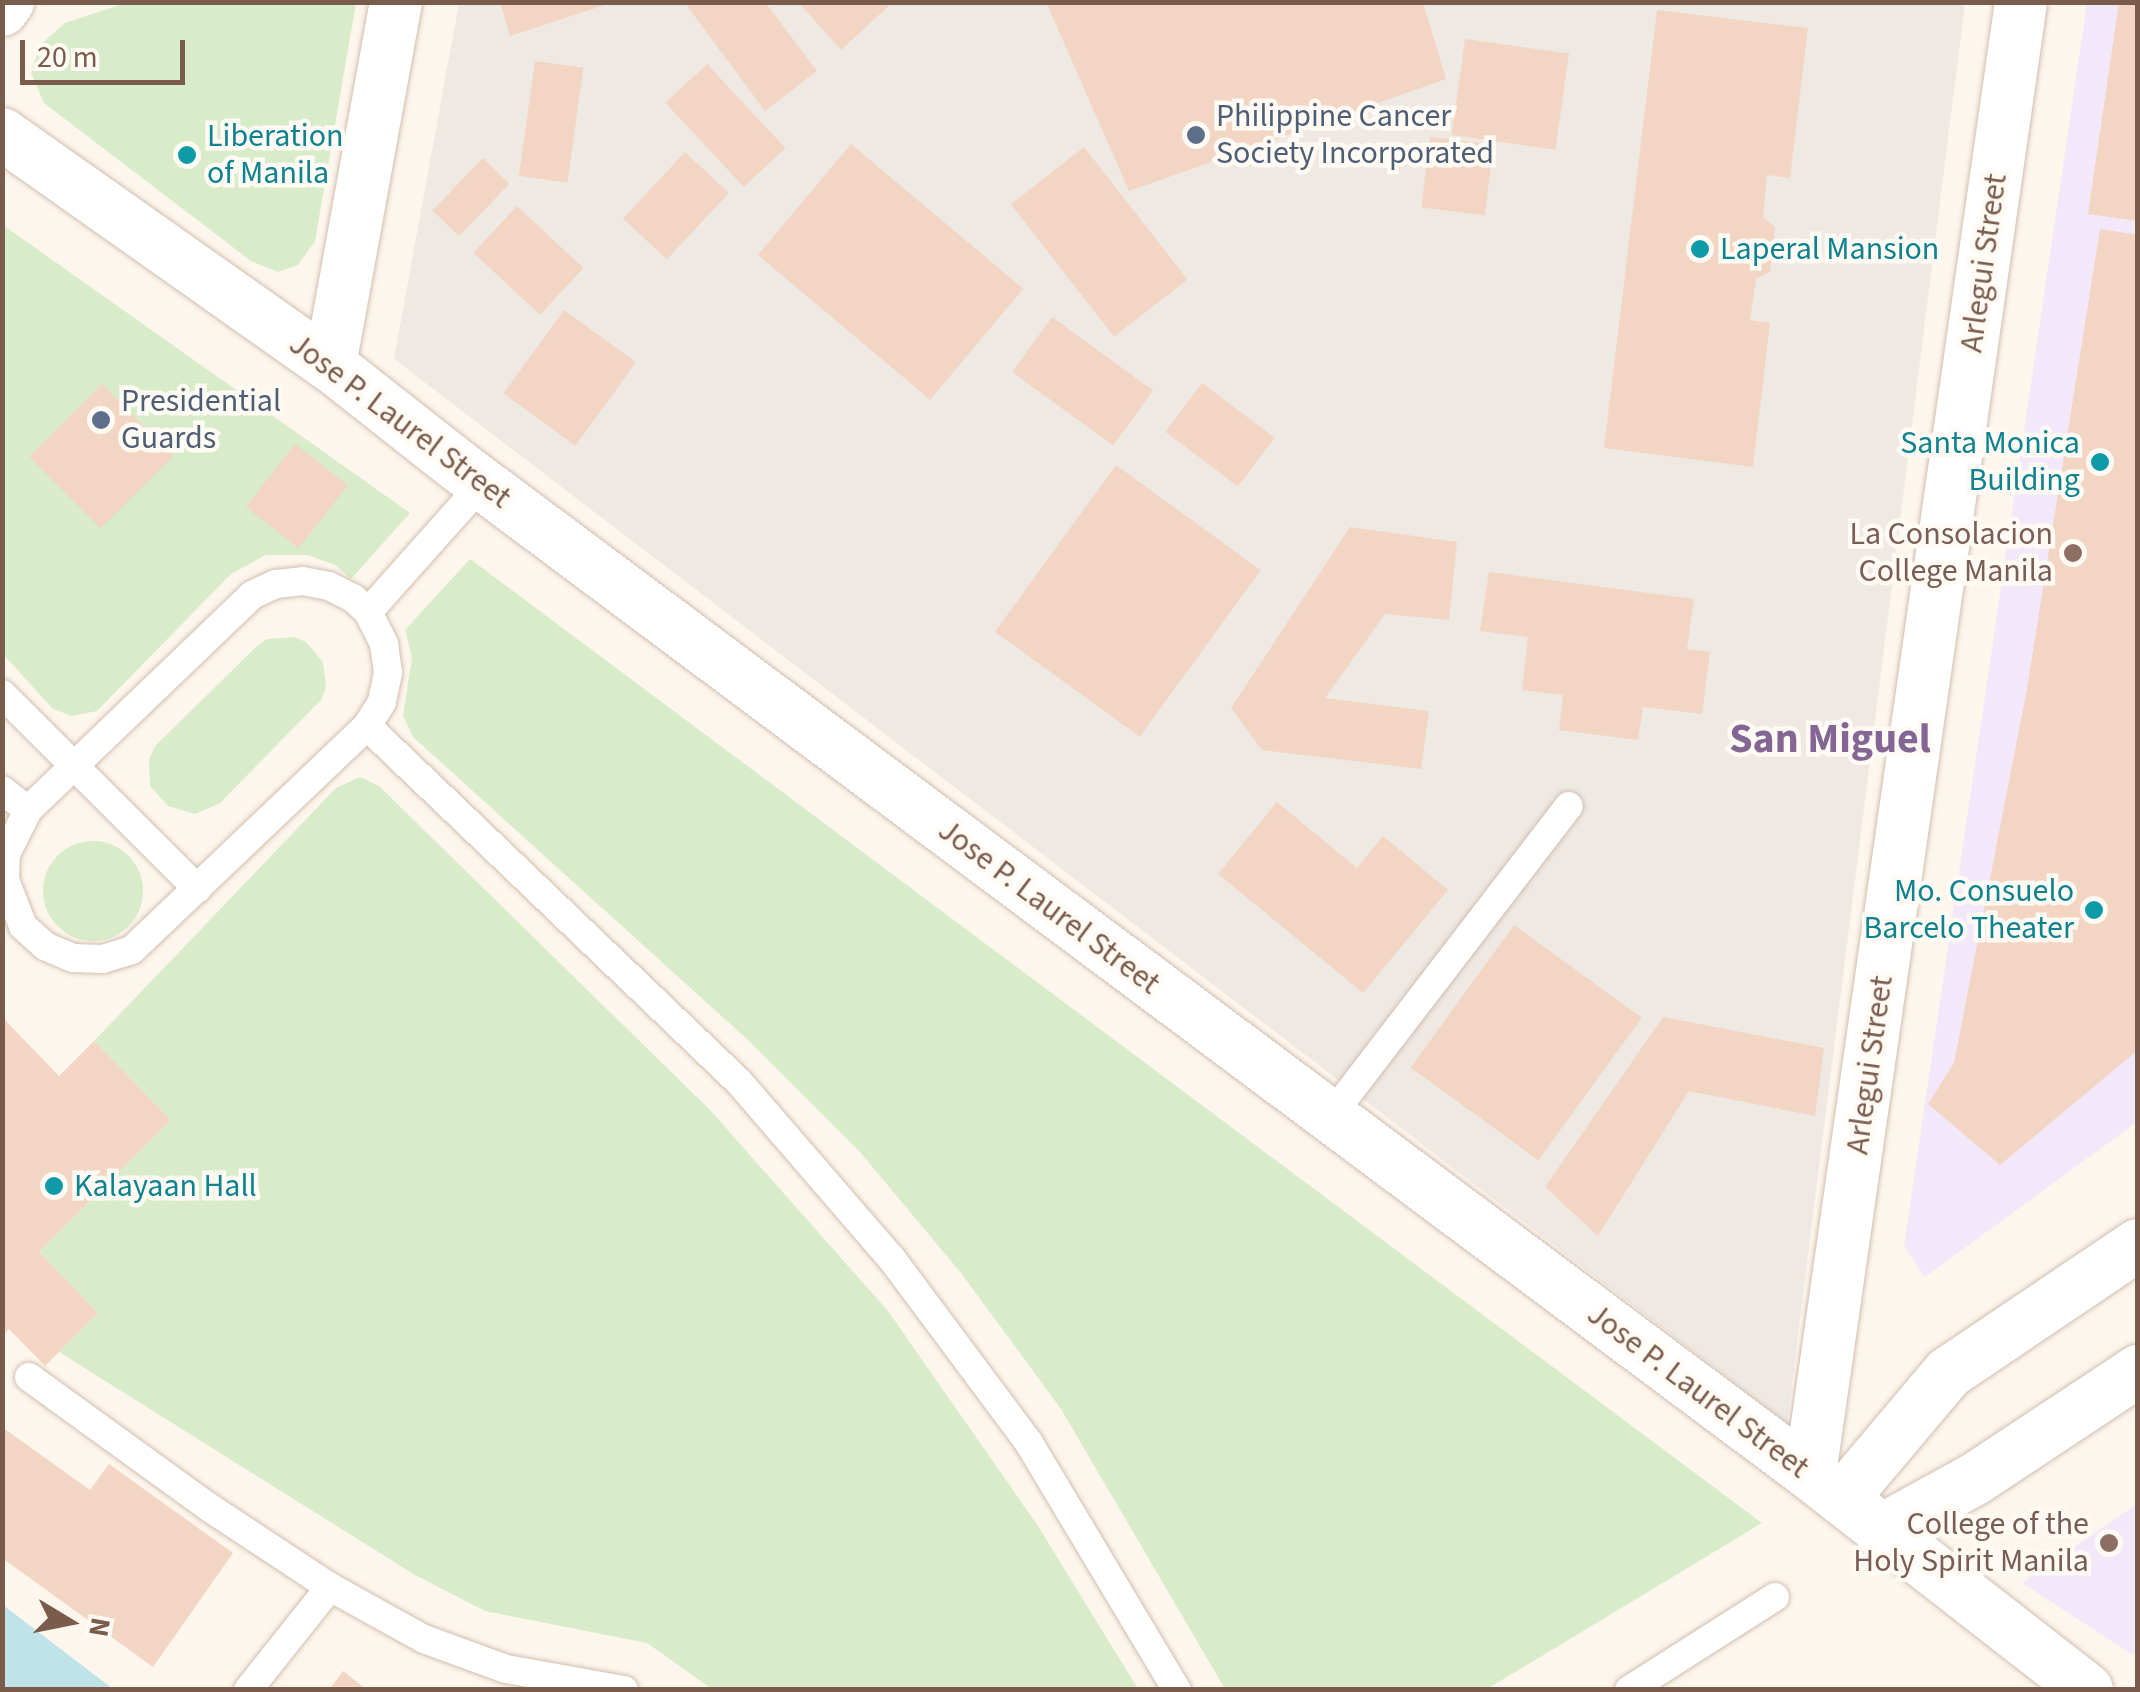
<!DOCTYPE html>
<html>
<head>
<meta charset="utf-8">
<style>
  body { margin:0 }
  #map { position:relative; width:2140px; height:1692px; overflow:hidden; background:#fdf6ec; font-family:"Source Sans 3",sans-serif }
  div>[style] { position:absolute }
  .industrial>* { inset:0; background:#efe9e4 }
  .education>* { inset:0; background:#f3e8fa }
  .green>* { inset:0; background:#d8ecc9 }
  .round { border-radius:50% }
  .water>* { inset:0; background:#bfe3e8 }
  .building>* { inset:0; background:#f3d5c3; transform-origin:0 0 }
  .roads { filter:drop-shadow(0 0 2px #d1beb0) drop-shadow(0 0 2px #d1beb0) }
  .lane>* { height:28px; margin:-14px; padding:0 14px; transform-origin:14px; border-radius:14px; background:#fff }
  .street>* { height:52px; margin:-26px; padding:0 26px; transform-origin:26px; border-radius:26px; background:#fff }
  .dots>* { width:28px; height:28px; translate:-50% -50%; box-sizing:border-box; border:5px solid #fffaf3; border-radius:50% }
  span { translate:-50% -50%; white-space:nowrap; text-align:center; line-height:1.15; -webkit-text-stroke:9px #fffaf3; paint-order:stroke }
  .service-label { font-size:32px; color:#4e5e75 }
  .left { translate:0 -50%; text-align:left }
  .culture-label { font-size:32px; color:#0d838f }
  .right { translate:-100% -50%; text-align:right }
  .street-label { font-size:32px; color:#7a5c4d }
  .education-label { font-size:32px; color:#785e54 }
  .district-label { font-size:42px; color:#846695; font-weight:700 }
  .frame { position:absolute; inset:0; border:5px solid #7a5c4d; pointer-events:none }
  .north { position:absolute; left:20px; top:1572px; width:100px; height:100px; -webkit-text-stroke:8px #fffaf3; paint-order:stroke; rotate:100deg; font-size:28px; font-weight:700; line-height:40px; text-align:center; color:#7a5c4d }
  .north::after { content:''; display:block; margin:auto; width:35px; height:45px; background:#7a5c4d; clip-path:polygon(50% 0,100% 100%,50% 72%,0 100%) }
  .scale { position:absolute; left:20px; top:40px; width:165px; height:45px; box-sizing:border-box; border:5px solid #7a5c4d; border-top:0; padding-left:12px; font-size:30px; line-height:35px; white-space:nowrap; color:#7a5c4d; -webkit-text-stroke:8px #fffaf3; paint-order:stroke }
</style>
</head>
<body>
<div id="map">
  <div class="industrial">
    <div style="clip-path:polygon(459px 3px,1965px 3px,1787px 1423px,394px 359px)"></div>
  </div>
  <div class="education">
    <div style="clip-path:polygon(2087px 3px,2137px 3px,2137px 1122px,1925px 1277px,1904px 1246px)"></div>
    <div style="clip-path:polygon(2137px 1504px,2138px 1655px,2133px 1655px,2022px 1583px)"></div>
  </div>
  <div class="green">
    <div style="clip-path:polygon(129px 2px,356px 3px,315px 241px,298px 265px,278px 272px,251px 261px,44px 103px,31px 73px,40px 45px,65px 23px)"></div>
    <div style="clip-path:polygon(3px 225px,410px 513px,351px 579px,335px 565px,307px 555px,266px 555px,231px 574px,97px 711px,72px 716px,53px 709px,3px 654px)"></div>
    <div style="clip-path:polygon(470px 559px,1762px 1523px,1487px 1689px,1225px 1689px,1061px 1409px,961px 1273px,860px 1152px,748px 1040px,413px 737px,403px 716px,412px 658px,405px 630px)"></div>
    <div style="clip-path:polygon(294px 637px,306px 642px,323px 662px,326px 688px,321px 700px,220px 803px,195px 814px,168px 806px,150px 786px,149px 759px,155px 746px,257px 646px,267px 639px)"></div>
    <div style="clip-path:polygon(360px 777px,379px 786px,711px 1111px,888px 1311px,1038px 1526px,1138px 1689px,712px 1689px,647px 1643px,485px 1611px,415px 1575px,59px 1352px,98px 1313px,39px 1252px,171px 1120px,94px 1041px,336px 788px)"></div>
    <div class="round" style="left:43px;top:841px;width:100px;height:100px"></div>
  </div>
  <div class="water">
    <div style="clip-path:polygon(3px 1605px,113px 1689px,3px 1689px)"></div>
  </div>
  <div class="building">
    <div style="clip-path:polygon(500px 2px,611px 2px,611px 3px,510px 36px)"></div>
    <div style="clip-path:polygon(684px 2px,765px 2px,817px 71px,765px 111px)"></div>
    <div style="clip-path:polygon(798px 2px,893px 2px,841px 50px)"></div>
    <div style="clip-path:polygon(1046px 2px,1423px 2px,1446px 79px,1129px 191px)"></div>
    <div style="clip-path:polygon(2119px 2px,2138px 2px,2138px 221px,2088px 214px)"></div>
    <div style="clip-path:polygon(1657px 10px,1808px 28px,1790px 178px,1767px 175px,1763px 217px,1775px 227px,1770px 272px,1756px 279px,1750px 320px,1770px 323px,1753px 467px,1604px 448px)"></div>
    <div style="left:1465px;top:39px;width:105px;height:97px;rotate:8deg"></div>
    <div style="left:535px;top:61px;width:49px;height:116px;rotate:8deg"></div>
    <div style="left:707px;top:64px;width:115px;height:57px;rotate:47deg"></div>
    <div style="left:1430px;top:137px;width:64px;height:71px;rotate:7deg"></div>
    <div style="left:851px;top:144px;width:225px;height:145px;rotate:40deg"></div>
    <div style="left:1084px;top:147px;width:168px;height:93px;rotate:52deg"></div>
    <div style="left:685px;top:152px;width:60px;height:91px;rotate:43deg"></div>
    <div style="left:483px;top:158px;width:37px;height:73px;rotate:44deg"></div>
    <div style="left:517px;top:206px;width:91px;height:64px;rotate:43deg"></div>
    <div style="clip-path:polygon(2100px 229px,2138px 235px,2138px 1050px,2000px 1165px,1928px 1104px,1954px 1063px,2027px 689px)"></div>
    <div style="left:564px;top:310px;width:89px;height:103px;rotate:36deg"></div>
    <div style="left:1052px;top:317px;width:125px;height:68px;rotate:36deg"></div>
    <div style="left:1202px;top:383px;width:91px;height:61px;rotate:37deg"></div>
    <div style="left:102px;top:384px;width:101px;height:103px;rotate:45deg"></div>
    <div style="left:295px;top:444px;width:67px;height:80px;rotate:38deg"></div>
    <div style="left:1116px;top:465px;width:179px;height:206px;rotate:36deg"></div>
    <div style="clip-path:polygon(1350px 527px,1457px 542px,1449px 620px,1385px 614px,1325px 698px,1429px 711px,1421px 769px,1262px 750px,1231px 708px)"></div>
    <div style="clip-path:polygon(1489px 572px,1694px 599px,1687px 649px,1710px 652px,1702px 714px,1643px 707px,1638px 740px,1559px 730px,1563px 695px,1522px 690px,1528px 637px,1480px 631px)"></div>
    <div style="clip-path:polygon(1277px 802px,1357px 868px,1383px 836px,1448px 890px,1363px 993px,1218px 874px)"></div>
    <div style="left:1514px;top:925px;width:158px;height:176px;rotate:36deg"></div>
    <div style="clip-path:polygon(2px 1017px,59px 1076px,94px 1041px,171px 1120px,39px 1252px,98px 1313px,45px 1366px,9px 1329px,2px 1336px)"></div>
    <div style="clip-path:polygon(1663px 1017px,1824px 1048px,1815px 1116px,1689px 1091px,1598px 1236px,1545px 1187px)"></div>
    <div style="clip-path:polygon(2px 1427px,90px 1490px,109px 1464px,233px 1553px,153px 1667px,2px 1558px)"></div>
    <div style="clip-path:polygon(343px 1671px,367px 1690px,329px 1690px)"></div>
  </div>
  <div class="roads">
    <div class="lane">
      <div style="left:303px;top:581px;width:26px;rotate:11deg"></div>
      <div style="left:329px;top:586px;width:27px;rotate:27deg"></div>
      <div style="left:353px;top:598px;width:21px;rotate:43deg"></div>
      <div style="left:368px;top:612px;width:36px;rotate:63deg"></div>
      <div style="left:384px;top:644px;width:29px;rotate:82deg"></div>
      <div style="left:388px;top:673px;width:30px;rotate:102deg"></div>
      <div style="left:382px;top:702px;width:28px;rotate:122deg"></div>
      <div style="left:367px;top:726px;width:325px;rotate:136.4deg"></div>
      <div style="left:132px;top:950px;width:31px;rotate:163deg"></div>
      <div style="left:102px;top:959px;width:29px;rotate:-178deg"></div>
      <div style="left:73px;top:958px;width:30px;rotate:-157deg"></div>
      <div style="left:45px;top:946px;width:30px;rotate:-138deg"></div>
      <div style="left:23px;top:926px;width:49px;rotate:-111.4deg"></div>
      <div style="left:5px;top:880px;width:26px;rotate:-88deg"></div>
      <div style="left:6px;top:854px;width:49px;rotate:-63.4deg"></div>
      <div style="left:28px;top:810px;width:310px;rotate:-43.8deg"></div>
      <div style="left:252px;top:595px;width:26px;rotate:-25deg"></div>
      <div style="left:276px;top:584px;width:27px;rotate:-6deg"></div>
      <div style="left:368px;top:612px;width:171px;rotate:-48.3deg"></div>
      <div style="left:2px;top:694px;width:276px;rotate:44.9deg"></div>
      <div style="left:367px;top:726px;width:515px;rotate:43.74deg"></div>
      <div style="left:739px;top:1082px;width:234px;rotate:49.2deg"></div>
      <div style="left:892px;top:1259px;width:229px;rotate:53.3deg"></div>
      <div style="left:1029px;top:1443px;width:288px;rotate:59.1deg"></div>
      <div style="left:2px;top:790px;width:33px;rotate:38deg"></div>
      <div style="left:1330px;top:1117px;width:392px;rotate:-52.5deg"></div>
      <div style="left:29px;top:1377px;width:223px;rotate:35.9deg"></div>
      <div style="left:210px;top:1508px;width:144px;rotate:33.4deg"></div>
      <div style="left:330px;top:1587px;width:107px;rotate:29deg"></div>
      <div style="left:424px;top:1639px;width:87px;rotate:20.1deg"></div>
      <div style="left:506px;top:1669px;width:120px;rotate:10.1deg"></div>
      <div style="left:248px;top:1690px;width:132px;rotate:-51.5deg"></div>
      <div style="left:1629px;top:1690px;width:173px;rotate:-32.5deg"></div>
    </div>
    <div class="street">
      <div style="left:2px;top:10px;width:10px;rotate:-53deg"></div>
      <div style="left:2px;top:134px;width:401px;rotate:35.2deg"></div>
      <div style="left:330px;top:365px;width:162px;rotate:38.2deg"></div>
      <div style="left:457px;top:465px;width:1688px;rotate:36.71deg"></div>
      <div style="left:1810px;top:1474px;width:351px;rotate:37.9deg"></div>
      <div style="left:330px;top:365px;width:369px;rotate:-79.7deg"></div>
      <div style="left:1810px;top:1474px;width:1487px;rotate:-81.84deg"></div>
      <div style="left:1842px;top:1499px;width:165px;rotate:-49.9deg"></div>
      <div style="left:1948px;top:1373px;width:229px;rotate:-34deg"></div>
      <div style="left:1880px;top:1531px;width:108px;rotate:-28.7deg"></div>
      <div style="left:1975px;top:1479px;width:196px;rotate:-33.5deg"></div>
    </div>
  </div>
  <div class="dots">
    <div style="left:1196px;top:135px;background:#5c6f8a"></div>
    <div style="left:187px;top:155px;background:#0f9aa8"></div>
    <div style="left:1700px;top:249px;background:#0f9aa8"></div>
    <div style="left:101px;top:420px;background:#5c6f8a"></div>
    <div style="left:2100px;top:462px;background:#0f9aa8"></div>
    <div style="left:2073px;top:553px;background:#8d6e63"></div>
    <div style="left:2094px;top:910px;background:#0f9aa8"></div>
    <div style="left:54px;top:1186px;background:#0f9aa8"></div>
    <div style="left:2109px;top:1543px;background:#8d6e63"></div>
  </div>
  <div class="service-label">
    <span class="left" style="left:1216px;top:135px">Philippine Cancer<br>Society Incorporated</span>
    <span class="left" style="left:121px;top:420px">Presidential<br>Guards</span>
  </div>
  <div class="culture-label">
    <span class="left" style="left:207px;top:155px">Liberation<br>of Manila</span>
    <span class="left" style="left:1720px;top:249px">Laperal Mansion</span>
    <span class="right" style="left:2080px;top:462px">Santa Monica<br>Building</span>
    <span class="right" style="left:2074px;top:910px">Mo. Consuelo<br>Barcelo Theater</span>
    <span class="left" style="left:74px;top:1186px">Kalayaan Hall</span>
  </div>
  <div class="street-label">
    <span style="left:1984px;top:263px;rotate:-82deg">Arlegui Street</span>
    <span style="left:400px;top:421px;rotate:37deg">Jose P. Laurel Street</span>
    <span style="left:1049px;top:907px;rotate:37deg">Jose P. Laurel Street</span>
    <span style="left:1870px;top:1065px;rotate:-82deg">Arlegui Street</span>
    <span style="left:1698px;top:1391px;rotate:37deg">Jose P. Laurel Street</span>
  </div>
  <div class="education-label">
    <span class="right" style="left:2053px;top:553px">La Consolacion<br>College Manila</span>
    <span class="right" style="left:2089px;top:1543px">College of the<br>Holy Spirit Manila</span>
  </div>
  <div class="district-label">
    <span style="left:1830px;top:739px">San Miguel</span>
  </div>
  <div class="frame"></div>
  <div class="north">N</div>
  <div class="scale">20 m</div>
</div>
</body>
</html>
